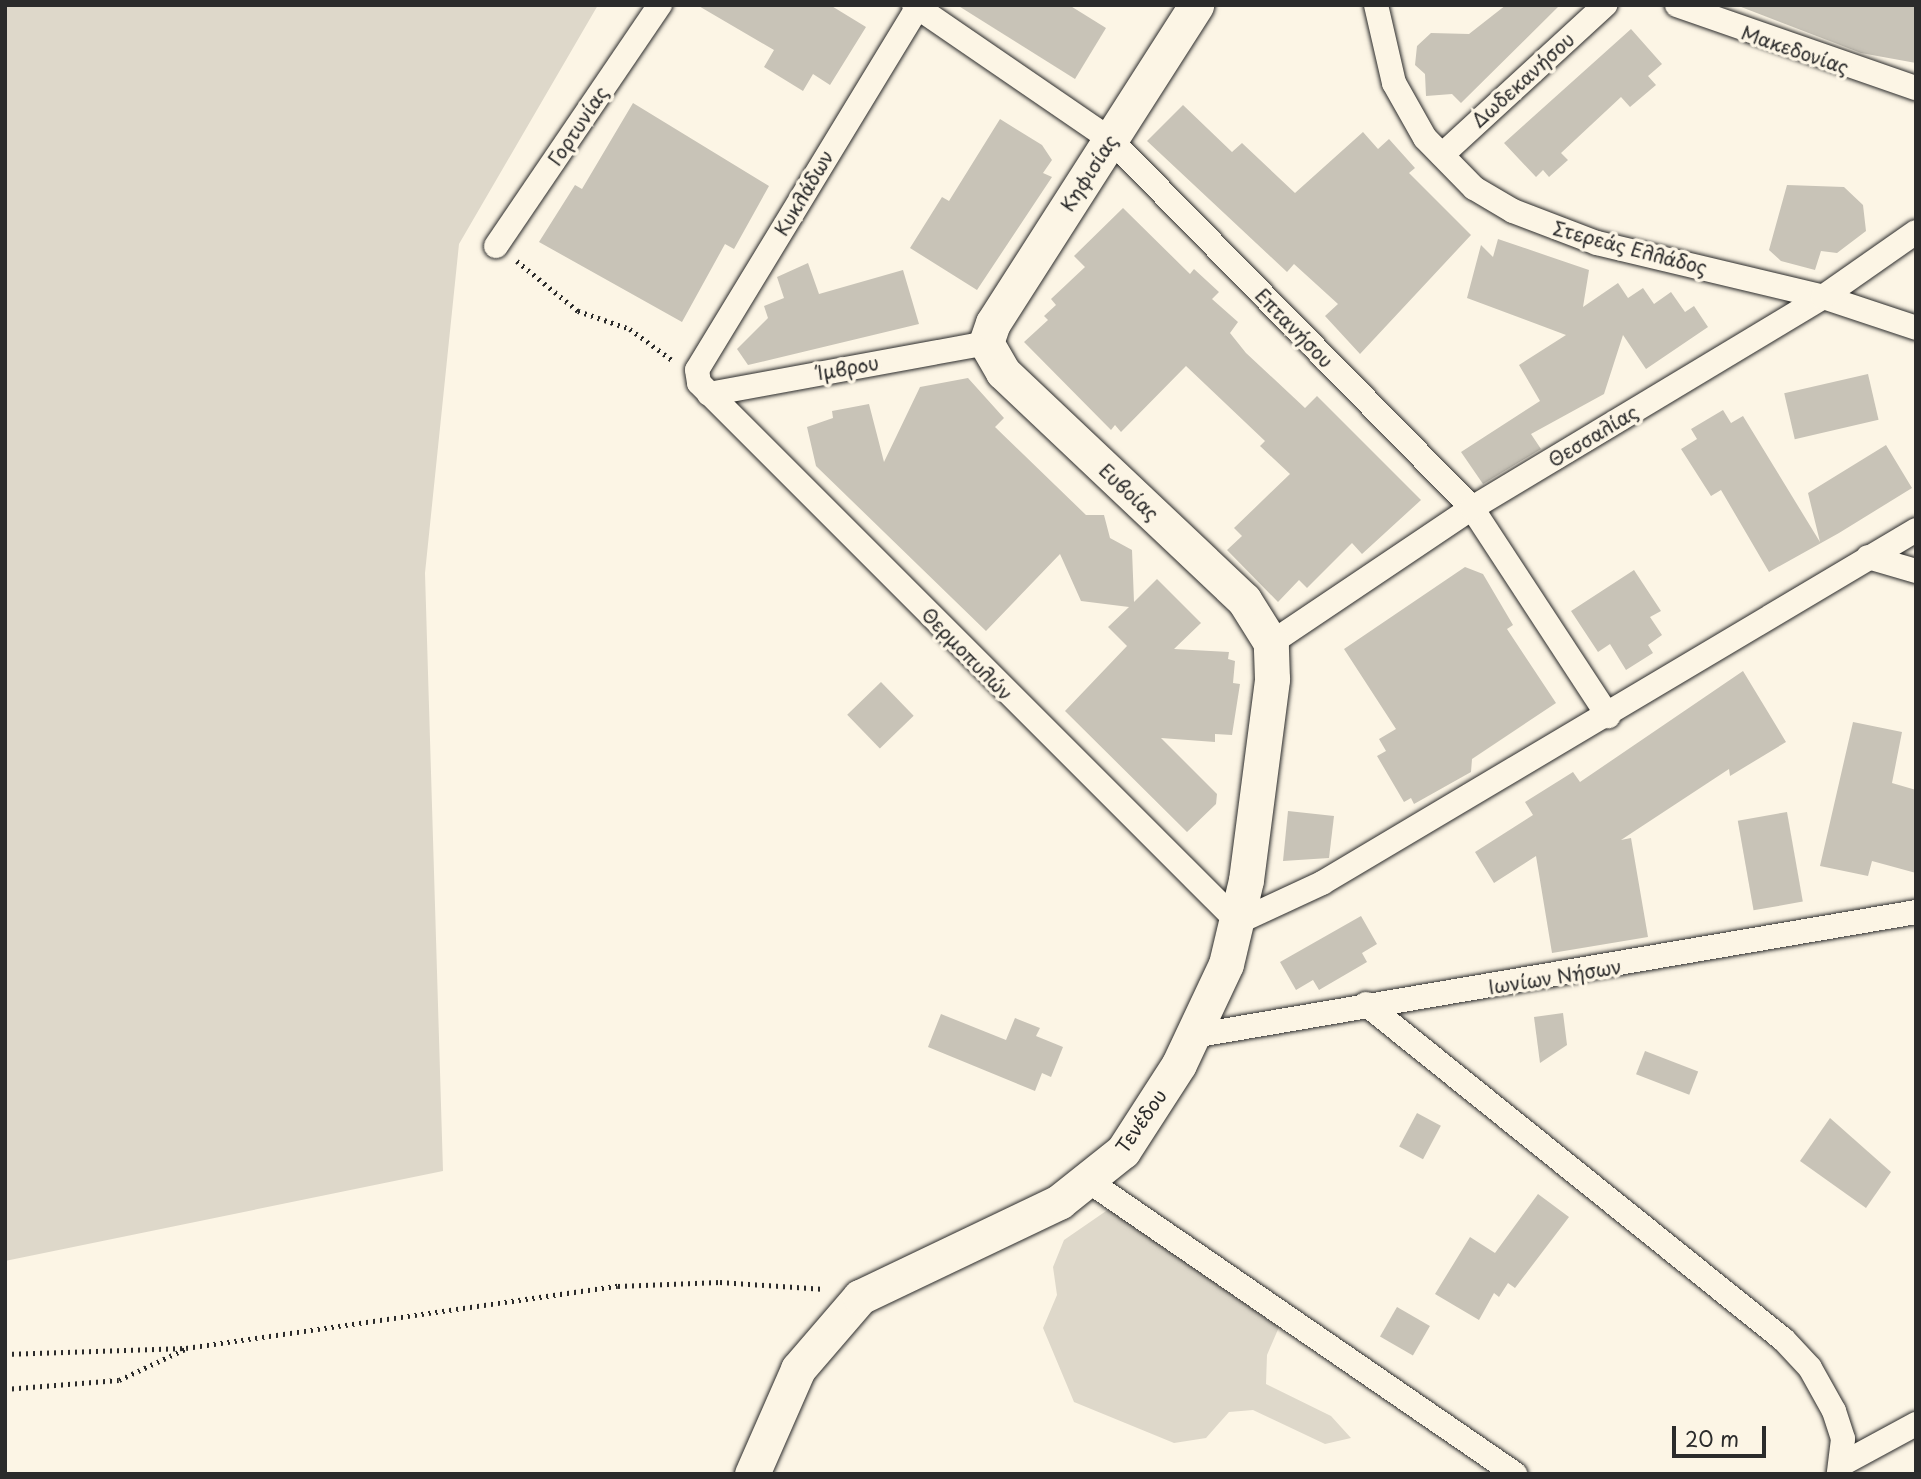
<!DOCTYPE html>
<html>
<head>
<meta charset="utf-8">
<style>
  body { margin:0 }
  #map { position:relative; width:1921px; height:1479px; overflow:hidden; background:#fcf5e5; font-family:"Playpen Sans",sans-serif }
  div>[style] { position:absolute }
  .green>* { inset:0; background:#ded8ca }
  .building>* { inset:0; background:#c8c3b7; transform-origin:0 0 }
  .path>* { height:4.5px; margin-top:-2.25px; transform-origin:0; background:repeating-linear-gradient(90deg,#2b2b2b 0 2px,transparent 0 7px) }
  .roads { filter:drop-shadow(0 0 2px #2b2b2b) drop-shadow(0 0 2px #2b2b2b) }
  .street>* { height:24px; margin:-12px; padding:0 12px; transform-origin:12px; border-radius:12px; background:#fcf5e5 }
  .secondary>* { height:35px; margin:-17.5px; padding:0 17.5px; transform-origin:17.5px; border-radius:17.5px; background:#fcf5e5 }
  span { translate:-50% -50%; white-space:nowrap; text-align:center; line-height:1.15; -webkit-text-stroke:7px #fcf5e5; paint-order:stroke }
  .street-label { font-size:19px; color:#2b2b2b }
  .frame { position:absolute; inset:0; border:7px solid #2b2b2b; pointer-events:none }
  .scale { position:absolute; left:1672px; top:1426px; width:94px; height:32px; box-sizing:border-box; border:4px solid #2b2b2b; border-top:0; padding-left:9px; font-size:21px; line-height:24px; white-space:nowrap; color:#2b2b2b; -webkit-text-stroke:5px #fcf5e5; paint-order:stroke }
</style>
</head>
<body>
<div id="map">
  <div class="green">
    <div style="clip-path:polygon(5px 5px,598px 5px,459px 244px,425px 573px,443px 1171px,5px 1261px)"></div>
    <div style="clip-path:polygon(1109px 1209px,1279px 1327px,1267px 1355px,1266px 1384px,1331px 1416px,1351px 1438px,1325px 1444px,1253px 1410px,1229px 1412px,1206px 1438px,1174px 1443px,1074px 1402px,1043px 1328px,1057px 1295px,1053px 1267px,1064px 1240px)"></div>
  </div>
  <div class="building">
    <div style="clip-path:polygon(697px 5px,830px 5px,866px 27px,830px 85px,813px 74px,803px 91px,764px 67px,774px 50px)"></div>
    <div style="clip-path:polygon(957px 5px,1069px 5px,1106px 28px,1075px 79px)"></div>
    <div style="clip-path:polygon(1506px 5px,1560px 5px,1461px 103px,1452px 94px,1426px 96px,1425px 74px,1415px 65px,1417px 46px,1431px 33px,1469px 34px)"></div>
    <div style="clip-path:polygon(1736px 5px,1916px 5px,1916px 63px,1861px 53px)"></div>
    <div style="clip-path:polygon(1631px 29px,1662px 64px,1648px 76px,1656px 85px,1630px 107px,1621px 97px,1561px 153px,1568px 160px,1549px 177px,1543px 170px,1536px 177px,1504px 143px)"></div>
    <div style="clip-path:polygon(633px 103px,769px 186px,734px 249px,725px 244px,682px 322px,539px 242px,575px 185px,582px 189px)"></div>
    <div style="clip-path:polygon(1183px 105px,1232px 152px,1242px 143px,1295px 193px,1363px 132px,1378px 149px,1389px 139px,1415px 168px,1409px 173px,1471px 235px,1360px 354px,1325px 316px,1338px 304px,1294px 264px,1287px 272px,1147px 141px)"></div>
    <div style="clip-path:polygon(1000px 119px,1042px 145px,1052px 160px,1043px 173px,1052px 177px,977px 290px,910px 248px,942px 197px,949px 201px)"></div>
    <div style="clip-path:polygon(1787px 185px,1844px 187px,1863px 205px,1866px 231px,1837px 253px,1821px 251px,1815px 270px,1781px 261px,1769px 250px)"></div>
    <div style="clip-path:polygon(1123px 208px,1190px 274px,1194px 269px,1219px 292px,1212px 299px,1238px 322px,1230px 333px,1246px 353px,1305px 408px,1317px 396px,1421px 500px,1362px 554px,1352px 543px,1307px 588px,1299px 580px,1278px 602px,1227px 550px,1242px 536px,1234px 528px,1290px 474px,1260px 446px,1265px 441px,1186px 366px,1121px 432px,1115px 425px,1111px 430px,1024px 342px,1048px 320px,1044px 316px,1056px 305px,1051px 299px,1085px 267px,1074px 256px)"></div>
    <div style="clip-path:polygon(1498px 239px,1589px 270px,1583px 307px,1618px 283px,1628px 298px,1643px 288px,1654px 304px,1671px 292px,1685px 312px,1694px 306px,1708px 327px,1646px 369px,1623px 335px,1604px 394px,1531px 434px,1541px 449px,1483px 484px,1461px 452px,1540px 401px,1519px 365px,1566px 335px,1467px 298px,1481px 245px,1493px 257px)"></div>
    <div style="clip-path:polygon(808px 263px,819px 294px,903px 270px,919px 324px,748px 365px,737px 349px,768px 318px,764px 306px,784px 298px,777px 277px)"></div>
    <div style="left:1868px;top:374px;width:47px;height:86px;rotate:77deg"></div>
    <div style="clip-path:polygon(968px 378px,1004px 418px,995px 427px,1086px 515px,1104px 515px,1110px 538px,1132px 550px,1134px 602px,1157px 579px,1201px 623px,1174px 649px,1229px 652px,1228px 659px,1235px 661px,1233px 683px,1240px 684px,1232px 735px,1215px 734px,1215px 742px,1161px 738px,1217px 794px,1216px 804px,1187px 832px,1065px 711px,1127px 646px,1108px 627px,1129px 607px,1081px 601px,1060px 554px,986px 631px,816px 466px,807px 427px,833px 418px,832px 411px,869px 404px,884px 462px,920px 387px)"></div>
    <div style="clip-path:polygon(1723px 410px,1731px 423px,1743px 416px,1820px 542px,1808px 493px,1886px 445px,1912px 488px,1839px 533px,1769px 572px,1721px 490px,1711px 496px,1681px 449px,1697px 439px,1691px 429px)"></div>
    <div style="clip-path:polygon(1465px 567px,1483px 574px,1513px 625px,1507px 629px,1556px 703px,1472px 759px,1471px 772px,1414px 804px,1411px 798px,1404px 802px,1377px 756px,1386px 751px,1379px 739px,1396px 729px,1344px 649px)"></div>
    <div style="clip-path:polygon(1634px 570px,1661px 611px,1650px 617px,1662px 635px,1648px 645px,1653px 653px,1626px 670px,1610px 644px,1598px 652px,1571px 611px)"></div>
    <div style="clip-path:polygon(1743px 671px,1786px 742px,1730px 776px,1729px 769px,1621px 840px,1631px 838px,1648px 937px,1552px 953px,1536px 856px,1494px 883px,1475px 852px,1533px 815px,1525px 802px,1573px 772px,1580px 782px)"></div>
    <div style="left:881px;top:682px;width:47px;height:47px;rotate:46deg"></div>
    <div style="clip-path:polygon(1853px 722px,1902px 732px,1892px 783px,1916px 790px,1916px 873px,1872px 861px,1868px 876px,1820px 866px)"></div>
    <div style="clip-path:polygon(1288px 811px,1334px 816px,1329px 858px,1283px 861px)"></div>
    <div style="left:1787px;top:812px;width:91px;height:50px;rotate:80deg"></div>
    <div style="clip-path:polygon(1361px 916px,1377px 944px,1362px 953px,1367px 962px,1319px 990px,1313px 980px,1296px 990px,1280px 962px)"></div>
    <div style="clip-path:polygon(1563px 1013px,1567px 1045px,1540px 1063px,1534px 1017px)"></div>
    <div style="clip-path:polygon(941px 1014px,1006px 1040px,1015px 1018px,1040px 1028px,1036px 1036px,1063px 1047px,1051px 1077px,1042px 1073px,1035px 1091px,928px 1047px)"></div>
    <div style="left:1645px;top:1051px;width:57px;height:25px;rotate:21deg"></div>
    <div style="left:1417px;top:1113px;width:27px;height:38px;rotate:28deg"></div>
    <div style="clip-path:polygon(1830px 1118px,1891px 1172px,1866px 1208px,1800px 1161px)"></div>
    <div style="clip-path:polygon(1538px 1194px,1569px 1217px,1515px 1288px,1508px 1283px,1499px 1297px,1494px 1293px,1479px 1320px,1435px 1294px,1470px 1237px,1495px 1253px)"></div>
    <div style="left:1397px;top:1307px;width:38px;height:34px;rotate:30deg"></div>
  </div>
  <div class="path">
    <div style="left:517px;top:261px;width:79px;rotate:39.3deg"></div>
    <div style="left:578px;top:311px;width:55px;rotate:19.1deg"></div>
    <div style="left:630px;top:329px;width:52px;rotate:36.4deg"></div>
    <div style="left:5px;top:1354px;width:181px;rotate:-1.9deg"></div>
    <div style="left:186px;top:1348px;width:436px;rotate:-8.2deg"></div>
    <div style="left:618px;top:1286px;width:102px;rotate:-2.2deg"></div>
    <div style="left:720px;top:1282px;width:105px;rotate:3.8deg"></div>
    <div style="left:5px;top:1389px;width:114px;rotate:-4.5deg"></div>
    <div style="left:119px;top:1380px;width:73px;rotate:-25.2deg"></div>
  </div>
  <div class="roads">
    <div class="street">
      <div style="left:914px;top:5px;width:239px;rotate:34.4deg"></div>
      <div style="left:1111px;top:140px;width:516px;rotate:45.55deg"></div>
      <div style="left:1472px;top:508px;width:249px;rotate:56.8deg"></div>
      <div style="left:919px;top:5px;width:427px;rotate:121.3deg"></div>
      <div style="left:697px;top:370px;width:13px;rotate:81deg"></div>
      <div style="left:699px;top:383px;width:762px;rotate:45deg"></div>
      <div style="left:1238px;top:922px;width:93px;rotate:-24.9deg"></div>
      <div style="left:1322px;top:883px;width:691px;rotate:-30.72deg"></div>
      <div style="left:1376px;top:5px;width:80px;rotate:77deg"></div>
      <div style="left:1394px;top:83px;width:63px;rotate:60.6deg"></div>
      <div style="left:1425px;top:138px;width:70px;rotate:45.6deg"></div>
      <div style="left:1474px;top:188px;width:45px;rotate:30.5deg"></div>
      <div style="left:1513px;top:211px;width:90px;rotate:20.9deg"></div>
      <div style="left:1597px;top:243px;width:232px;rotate:13.4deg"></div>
      <div style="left:1823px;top:297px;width:98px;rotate:18.4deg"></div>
      <div style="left:1677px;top:5px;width:253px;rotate:19.2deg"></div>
      <div style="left:1442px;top:155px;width:222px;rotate:-42.6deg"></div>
      <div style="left:496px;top:246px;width:292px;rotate:-55.8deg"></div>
      <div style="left:709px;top:394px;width:282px;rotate:-10.4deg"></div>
      <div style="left:1868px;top:557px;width:50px;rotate:16.3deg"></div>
      <div style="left:1271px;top:643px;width:242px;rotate:-33.9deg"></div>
      <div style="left:1472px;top:508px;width:410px;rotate:-31deg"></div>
      <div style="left:1823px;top:297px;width:113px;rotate:-35deg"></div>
      <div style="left:1366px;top:1004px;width:536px;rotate:38.79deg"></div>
      <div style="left:1784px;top:1340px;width:38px;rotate:47deg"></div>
      <div style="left:1810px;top:1368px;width:49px;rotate:60.8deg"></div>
      <div style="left:1834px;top:1411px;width:29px;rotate:72deg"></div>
      <div style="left:1843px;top:1439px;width:35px;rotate:97deg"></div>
      <div style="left:1193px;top:1036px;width:734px;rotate:-9.73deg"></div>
      <div style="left:1090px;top:1182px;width:516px;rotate:34.49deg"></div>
      <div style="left:1842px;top:1464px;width:84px;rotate:-28.4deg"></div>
    </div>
    <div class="secondary">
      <div style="left:752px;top:1474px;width:115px;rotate:-66.3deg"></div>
      <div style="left:798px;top:1369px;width:95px;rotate:-49.3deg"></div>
      <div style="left:860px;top:1297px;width:221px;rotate:-25.5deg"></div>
      <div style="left:1059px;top:1202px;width:82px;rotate:-38.6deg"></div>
      <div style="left:1123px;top:1151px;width:103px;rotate:-57.2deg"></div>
      <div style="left:1179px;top:1064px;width:110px;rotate:-64.8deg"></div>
      <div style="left:1226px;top:964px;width:86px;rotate:-76.6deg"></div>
      <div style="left:1246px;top:880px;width:203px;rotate:-82.6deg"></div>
      <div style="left:1272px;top:679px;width:36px;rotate:-92deg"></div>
      <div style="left:1271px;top:643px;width:51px;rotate:-122.1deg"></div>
      <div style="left:1244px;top:600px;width:332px;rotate:-136.6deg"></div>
      <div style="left:1003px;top:372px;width:34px;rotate:-120deg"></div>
      <div style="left:986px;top:343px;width:21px;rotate:-71deg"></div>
      <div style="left:993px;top:323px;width:377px;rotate:-57.4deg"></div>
    </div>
  </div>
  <div class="street-label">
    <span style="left:1795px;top:50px;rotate:19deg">Μακεδονίας</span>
    <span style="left:1523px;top:80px;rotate:-42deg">Δωδεκανήσου</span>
    <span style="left:578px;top:126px;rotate:-56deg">Γορτυνίας</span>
    <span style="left:1089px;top:173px;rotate:-57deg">Κηφισίας</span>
    <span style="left:804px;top:193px;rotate:-59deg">Κυκλάδων</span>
    <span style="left:1630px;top:248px;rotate:15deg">Στερεάς Ελλάδος</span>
    <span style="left:1294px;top:328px;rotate:46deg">Επτανήσου</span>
    <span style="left:848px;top:368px;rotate:-10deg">Ίμβρου</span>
    <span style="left:1593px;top:436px;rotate:-31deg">Θεσσαλίας</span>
    <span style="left:1129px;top:492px;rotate:43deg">Ευβοίας</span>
    <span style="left:967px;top:654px;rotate:46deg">Θερμοπυλών</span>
    <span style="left:1555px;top:977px;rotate:-9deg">Ιωνίων Νήσων</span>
    <span style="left:1141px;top:1121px;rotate:-55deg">Τενέδου</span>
  </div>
  <div class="frame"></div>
  <div class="scale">20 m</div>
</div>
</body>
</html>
